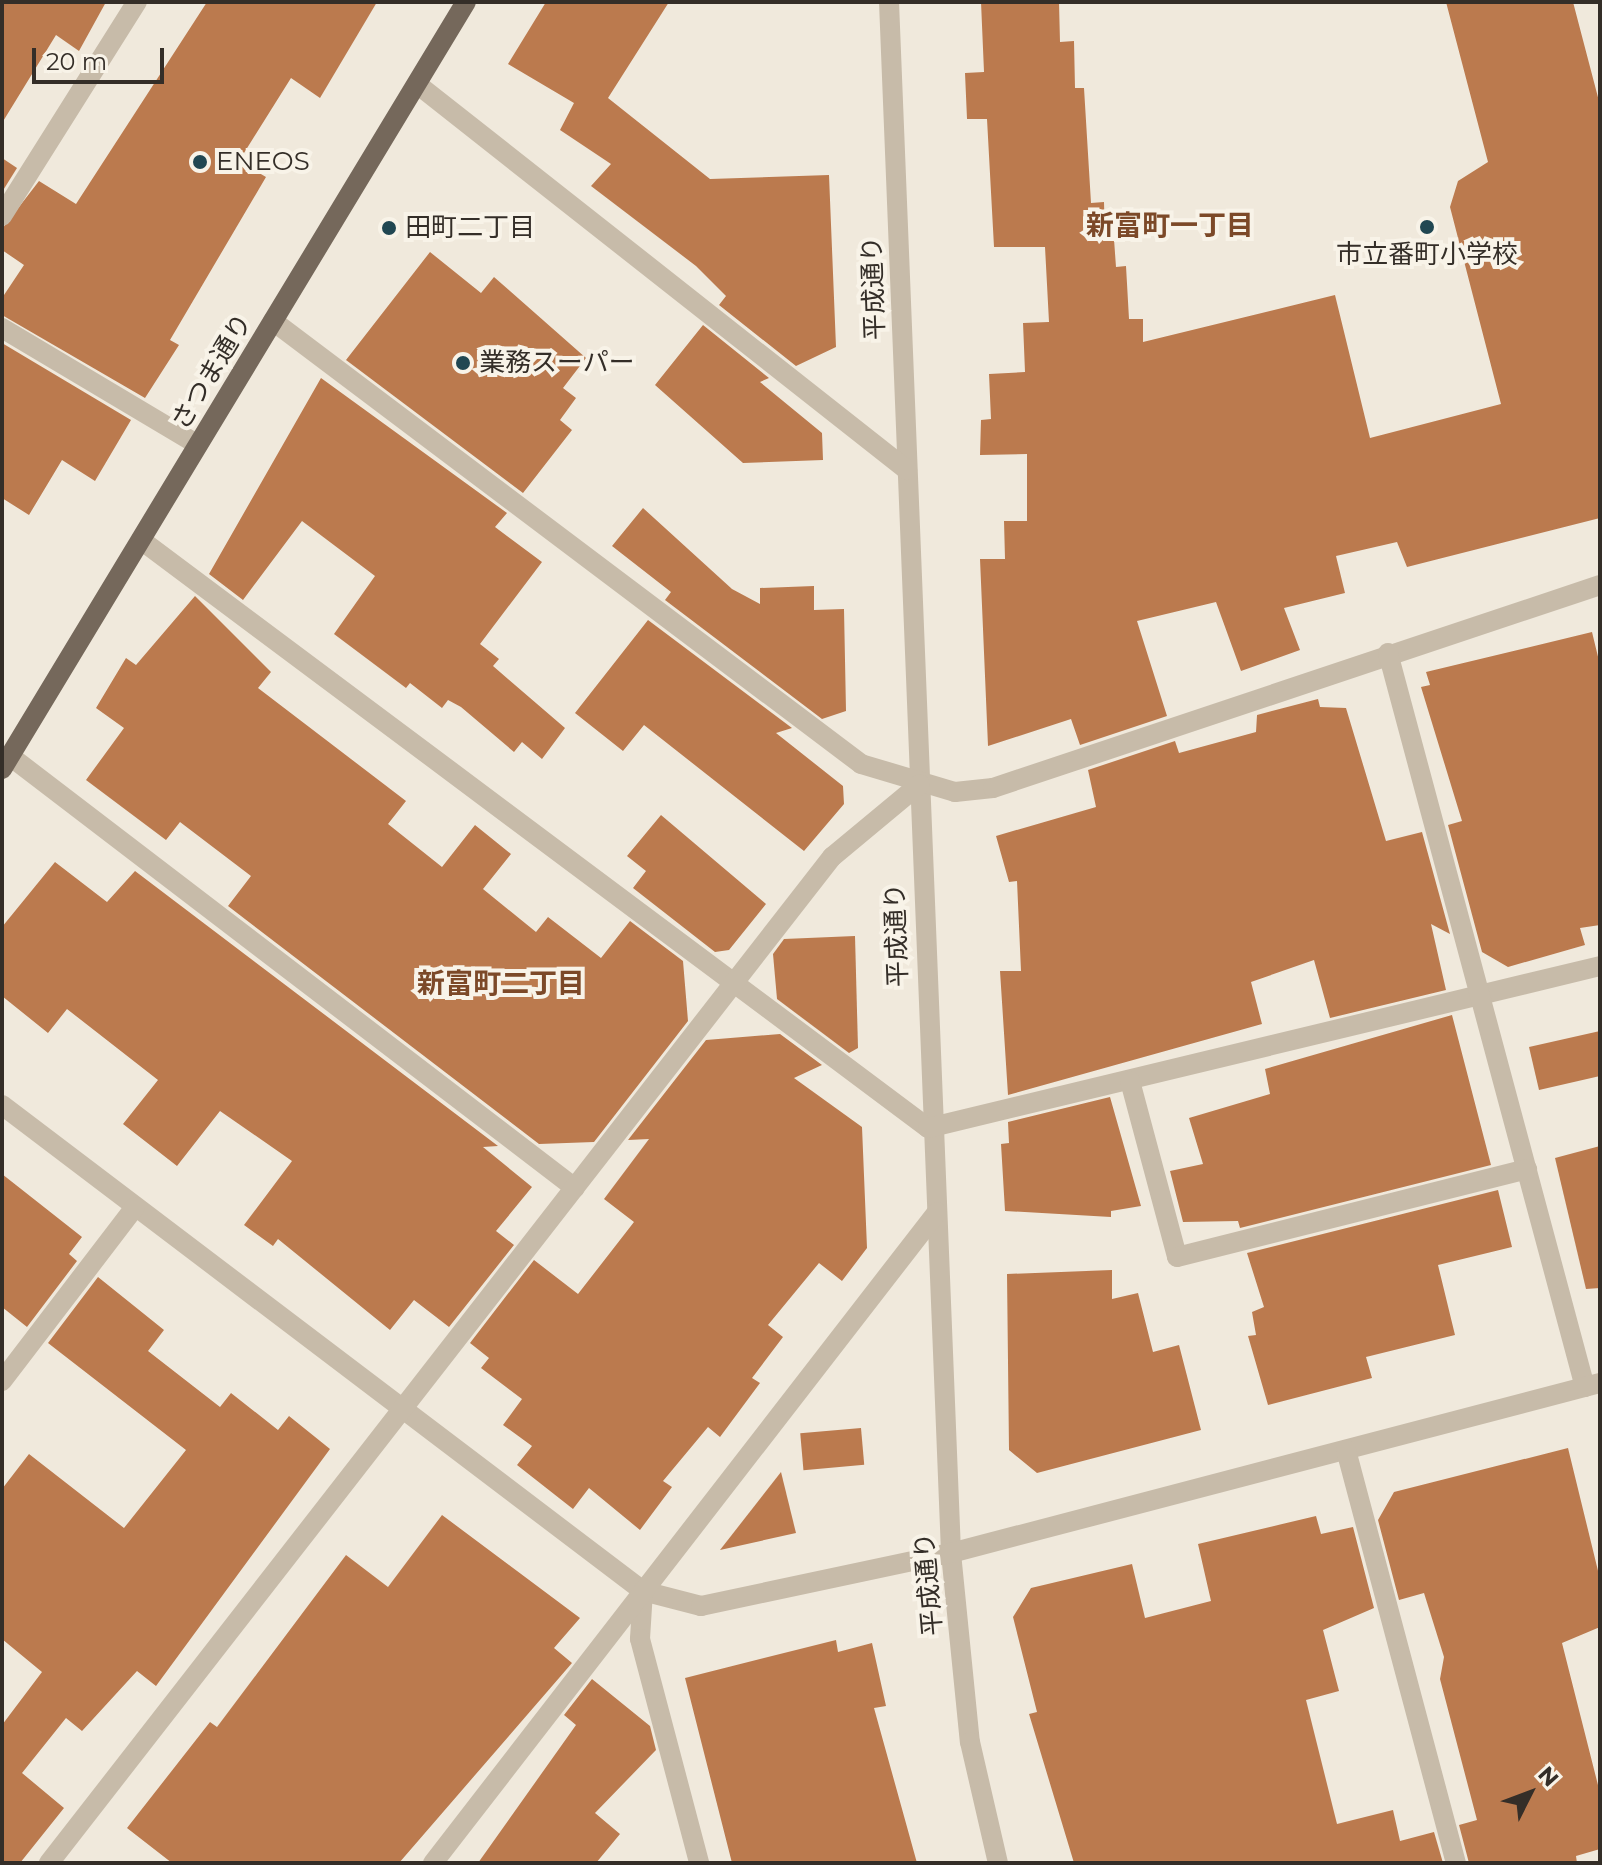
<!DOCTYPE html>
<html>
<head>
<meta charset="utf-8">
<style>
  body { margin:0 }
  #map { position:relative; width:1602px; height:1865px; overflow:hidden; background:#f0e9dc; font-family:Montserrat,"Noto Sans JP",sans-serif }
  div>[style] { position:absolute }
  .building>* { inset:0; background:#bb7a4e; transform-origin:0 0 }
  .minor>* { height:20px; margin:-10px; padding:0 10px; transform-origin:10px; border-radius:10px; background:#c7bba9 }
  .major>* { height:20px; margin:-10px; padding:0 10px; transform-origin:10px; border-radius:10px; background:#75685b }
  .dots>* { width:22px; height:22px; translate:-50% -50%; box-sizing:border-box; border:4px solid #f8f3e8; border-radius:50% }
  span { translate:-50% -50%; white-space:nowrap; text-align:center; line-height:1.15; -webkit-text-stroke:8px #f8f3e8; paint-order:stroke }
  .poi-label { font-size:26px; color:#342e28 }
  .left { translate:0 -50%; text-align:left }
  .street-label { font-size:26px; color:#342e28 }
  .neighbourhood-label { font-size:28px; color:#7c4928; font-weight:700 }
  .frame { position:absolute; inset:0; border:4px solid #342e28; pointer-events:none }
  .north { position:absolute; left:1490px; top:1753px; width:80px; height:80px; -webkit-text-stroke:6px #f8f3e8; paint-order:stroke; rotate:48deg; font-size:22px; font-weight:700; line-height:32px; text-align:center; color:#342e28 }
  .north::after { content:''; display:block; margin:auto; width:28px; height:36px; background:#342e28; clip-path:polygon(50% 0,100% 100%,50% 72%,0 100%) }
  .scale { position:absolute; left:32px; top:48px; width:132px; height:36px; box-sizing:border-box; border:4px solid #342e28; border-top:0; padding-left:10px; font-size:24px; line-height:28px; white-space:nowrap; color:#342e28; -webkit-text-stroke:6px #f8f3e8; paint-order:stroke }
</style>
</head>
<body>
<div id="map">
  <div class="building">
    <div style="clip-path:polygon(2px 2px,106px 2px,79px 51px,56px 35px,2px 123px)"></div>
    <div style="clip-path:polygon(207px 2px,377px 2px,320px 98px,291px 78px,239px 161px,266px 177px,170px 340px,179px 345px,145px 398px,2px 315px,2px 298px,24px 265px,2px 250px,2px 229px,39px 181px,76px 204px)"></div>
    <div style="clip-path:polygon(546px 2px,669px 2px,608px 98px,710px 179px,829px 175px,836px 347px,796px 366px,719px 305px,726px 296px,696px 266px,591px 186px,611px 164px,560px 130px,574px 103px,508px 64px)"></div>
    <div style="clip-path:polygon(981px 2px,1059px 2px,1060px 42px,1074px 41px,1075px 88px,1084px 88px,1091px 203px,1104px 202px,1105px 240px,1114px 239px,1116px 267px,1126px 266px,1129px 319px,1143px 319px,1143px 342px,1335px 295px,1370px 438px,1501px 404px,1450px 207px,1458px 181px,1488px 162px,1446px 2px,1573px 2px,1600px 105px,1600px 518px,1407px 567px,1397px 542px,1336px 556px,1345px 593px,1284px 608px,1300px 650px,1241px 671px,1216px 602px,1137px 621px,1167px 716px,1080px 745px,1071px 719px,988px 746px,980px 559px,1005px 559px,1004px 521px,1027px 521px,1027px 454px,980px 455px,981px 420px,991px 419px,989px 374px,1025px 372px,1023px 323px,1049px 322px,1045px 247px,994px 247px,987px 119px,967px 119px,965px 73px,984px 72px)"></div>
    <div style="clip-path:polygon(2px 158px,17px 168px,2px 192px)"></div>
    <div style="clip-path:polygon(430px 252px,481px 293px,494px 277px,586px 358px,563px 388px,576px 398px,560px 420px,572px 430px,523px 493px,346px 360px)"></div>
    <div style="clip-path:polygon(703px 325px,769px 378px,760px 382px,822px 433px,823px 460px,743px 463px,655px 385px)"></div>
    <div style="clip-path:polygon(2px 343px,131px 420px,95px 481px,62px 460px,29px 515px,2px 498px)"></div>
    <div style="clip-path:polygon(321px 378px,507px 513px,495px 527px,542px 562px,480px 644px,499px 659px,493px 666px,565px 728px,542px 759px,522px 742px,514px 752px,461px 707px,448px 700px,442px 708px,410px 683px,406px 688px,334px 634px,375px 576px,302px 521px,243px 600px,209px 574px)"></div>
    <div style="clip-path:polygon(643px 508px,732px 589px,760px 604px,760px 588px,814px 586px,814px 610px,844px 609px,846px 711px,822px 719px,665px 600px,671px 592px,612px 546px)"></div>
    <div style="clip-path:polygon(195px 596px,271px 672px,258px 688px,406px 801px,388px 824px,442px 867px,475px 825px,511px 854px,483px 889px,536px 932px,548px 917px,601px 958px,630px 921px,683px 961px,688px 1021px,594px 1142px,539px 1144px,228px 906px,251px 876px,180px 822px,166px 840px,86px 780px,124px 728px,96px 708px,126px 658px,136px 665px)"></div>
    <div style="clip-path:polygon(648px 620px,792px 728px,776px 733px,843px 786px,844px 804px,804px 851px,644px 725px,623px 751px,575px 713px)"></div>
    <div style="clip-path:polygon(1592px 632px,1600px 665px,1600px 925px,1580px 928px,1585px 945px,1508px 967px,1482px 952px,1448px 825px,1462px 821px,1421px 687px,1430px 685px,1426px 672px)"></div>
    <div style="clip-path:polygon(1318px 699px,1320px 707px,1346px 708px,1386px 841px,1422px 832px,1450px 934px,1431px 924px,1446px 990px,1330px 1018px,1314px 960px,1251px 982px,1262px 1024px,1008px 1095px,1000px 971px,1021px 971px,1017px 881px,1009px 882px,996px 836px,1096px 807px,1088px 770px,1175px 741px,1179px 753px,1256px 732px,1257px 715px)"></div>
    <div style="clip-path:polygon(661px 815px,766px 904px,729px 950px,715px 952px,633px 888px,646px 871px,627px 856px)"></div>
    <div style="clip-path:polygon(55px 862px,107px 902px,135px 871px,498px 1146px,483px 1147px,532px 1187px,496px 1231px,514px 1245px,449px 1327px,414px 1300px,390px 1330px,278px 1239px,273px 1246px,244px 1225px,292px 1161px,220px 1111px,177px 1166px,123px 1124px,158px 1080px,67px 1009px,48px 1033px,2px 996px,2px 927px)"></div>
    <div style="clip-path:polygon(855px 936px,858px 1048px,849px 1053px,777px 999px,773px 954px,784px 939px)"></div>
    <div style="clip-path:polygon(1452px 1015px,1491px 1165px,1240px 1228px,1238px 1221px,1183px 1222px,1170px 1171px,1203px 1164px,1189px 1118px,1270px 1094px,1265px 1069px)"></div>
    <div style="clip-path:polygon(1600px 1031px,1600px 1076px,1539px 1090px,1529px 1047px)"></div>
    <div style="clip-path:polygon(780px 1034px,822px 1065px,794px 1078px,862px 1127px,867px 1248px,842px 1281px,819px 1263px,768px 1325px,783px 1337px,752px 1378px,760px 1383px,720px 1437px,708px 1427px,663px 1481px,672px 1487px,640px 1530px,589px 1488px,573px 1509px,517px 1465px,532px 1446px,503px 1425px,522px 1399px,481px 1368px,489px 1358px,470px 1343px,534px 1260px,578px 1294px,634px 1222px,604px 1199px,649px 1139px,628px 1140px,706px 1040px)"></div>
    <div style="clip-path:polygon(1110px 1097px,1141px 1206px,1111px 1211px,1111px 1217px,1005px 1211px,1001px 1144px,1009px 1143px,1008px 1122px)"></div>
    <div style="clip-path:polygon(1600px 1146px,1600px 1288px,1586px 1289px,1555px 1158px)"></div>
    <div style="clip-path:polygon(2px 1174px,82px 1237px,69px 1254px,77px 1261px,27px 1327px,2px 1307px)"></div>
    <div style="clip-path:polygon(1498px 1190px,1512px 1247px,1438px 1265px,1455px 1335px,1366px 1357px,1372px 1378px,1268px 1405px,1248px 1336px,1256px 1335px,1252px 1312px,1264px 1307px,1247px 1253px)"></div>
    <div style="clip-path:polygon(1112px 1270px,1112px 1299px,1138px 1293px,1153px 1352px,1179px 1345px,1201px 1430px,1037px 1473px,1009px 1450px,1007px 1274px)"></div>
    <div style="clip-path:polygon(98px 1277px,164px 1330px,148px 1351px,220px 1407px,231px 1393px,278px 1430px,289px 1416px,330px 1449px,156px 1686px,137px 1671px,82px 1731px,66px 1718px,22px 1773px,64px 1808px,20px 1863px,2px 1863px,2px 1725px,42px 1672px,2px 1639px,2px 1489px,29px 1454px,124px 1528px,186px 1450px,48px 1343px)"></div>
    <div style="left:861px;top:1428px;width:37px;height:61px;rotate:85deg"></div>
    <div style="clip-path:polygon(1568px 1448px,1600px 1579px,1600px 1627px,1562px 1643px,1600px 1793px,1600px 1849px,1576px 1856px,1577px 1863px,1469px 1863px,1459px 1825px,1477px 1820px,1440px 1679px,1444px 1657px,1424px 1593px,1399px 1600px,1378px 1520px,1394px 1492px)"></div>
    <div style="clip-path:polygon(781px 1472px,796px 1533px,720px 1550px)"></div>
    <div style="clip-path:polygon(442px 1515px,580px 1618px,554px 1648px,572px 1663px,399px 1863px,172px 1863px,127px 1828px,210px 1722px,217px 1727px,346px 1555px,388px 1587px)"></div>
    <div style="clip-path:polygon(1316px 1516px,1321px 1534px,1353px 1527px,1374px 1608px,1323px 1630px,1339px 1691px,1306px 1700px,1337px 1824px,1393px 1810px,1400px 1841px,1434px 1832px,1443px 1863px,1074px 1863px,1029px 1714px,1037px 1712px,1013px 1617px,1031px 1588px,1132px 1564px,1145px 1618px,1211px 1601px,1198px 1544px)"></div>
    <div style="clip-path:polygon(836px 1640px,838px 1652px,872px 1643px,886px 1706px,874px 1708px,917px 1863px,732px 1863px,685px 1678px)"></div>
    <div style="clip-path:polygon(592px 1679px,650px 1726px,656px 1750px,595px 1813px,620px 1834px,596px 1863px,478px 1863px,576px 1725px,564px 1715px)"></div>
  </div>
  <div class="minor">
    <div style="left:889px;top:2px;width:1552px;rotate:87.71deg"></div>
    <div style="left:951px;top:1553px;width:190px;rotate:84.3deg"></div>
    <div style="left:970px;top:1742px;width:124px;rotate:77deg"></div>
    <div style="left:417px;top:84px;width:624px;rotate:38.23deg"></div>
    <div style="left:2px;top:216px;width:253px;rotate:-57.8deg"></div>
    <div style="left:273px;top:321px;width:736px;rotate:36.99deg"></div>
    <div style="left:861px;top:764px;width:98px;rotate:16.6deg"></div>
    <div style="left:955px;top:792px;width:38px;rotate:-6deg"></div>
    <div style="left:993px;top:788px;width:640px;rotate:-18.49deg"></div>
    <div style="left:2px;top:328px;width:228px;rotate:30.8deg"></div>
    <div style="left:141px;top:540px;width:982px;rotate:36.76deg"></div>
    <div style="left:928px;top:1128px;width:691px;rotate:-13.55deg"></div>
    <div style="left:1388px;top:653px;width:760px;rotate:74.98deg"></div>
    <div style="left:10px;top:756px;width:711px;rotate:37.4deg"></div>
    <div style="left:1130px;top:1081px;width:182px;rotate:75deg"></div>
    <div style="left:1177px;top:1257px;width:361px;rotate:-14.1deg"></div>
    <div style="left:2px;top:1105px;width:804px;rotate:37.17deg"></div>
    <div style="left:643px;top:1591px;width:60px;rotate:14.5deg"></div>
    <div style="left:701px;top:1606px;width:256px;rotate:-12deg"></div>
    <div style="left:951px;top:1553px;width:671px;rotate:-14.68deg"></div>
    <div style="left:2px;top:1381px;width:219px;rotate:-52.6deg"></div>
    <div style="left:1346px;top:1450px;width:427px;rotate:75.1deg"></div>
    <div style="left:643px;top:1591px;width:48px;rotate:93.6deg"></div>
    <div style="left:640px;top:1639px;width:232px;rotate:75.2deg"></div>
    <div style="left:49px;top:1863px;width:1275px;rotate:-52.11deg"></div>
    <div style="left:832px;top:857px;width:114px;rotate:-39.7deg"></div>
    <div style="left:433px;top:1863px;width:823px;rotate:-52.25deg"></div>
  </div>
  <div class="major">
    <div style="left:2px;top:769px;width:896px;rotate:-58.83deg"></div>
  </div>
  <div class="dots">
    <div style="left:200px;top:162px;background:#214752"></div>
    <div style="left:1427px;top:227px;background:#214752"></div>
    <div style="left:389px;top:228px;background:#214752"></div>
    <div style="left:463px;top:363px;background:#214752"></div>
  </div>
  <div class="poi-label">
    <span class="left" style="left:216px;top:162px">ENEOS</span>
    <span class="left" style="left:405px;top:228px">田町二丁目</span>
    <span style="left:1427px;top:255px">市立番町小学校</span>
    <span class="left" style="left:479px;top:363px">業務スーパー</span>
  </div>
  <div class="street-label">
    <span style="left:874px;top:288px;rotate:-92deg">平成通り</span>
    <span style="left:212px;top:372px;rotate:-59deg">さつま通り</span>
    <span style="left:897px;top:935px;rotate:-92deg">平成通り</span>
    <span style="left:929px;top:1584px;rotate:-95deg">平成通り</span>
  </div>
  <div class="neighbourhood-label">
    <span style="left:1170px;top:225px">新富町一丁目</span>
    <span style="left:501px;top:983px">新富町二丁目</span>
  </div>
  <div class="frame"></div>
  <div class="north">N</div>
  <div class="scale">20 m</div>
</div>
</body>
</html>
